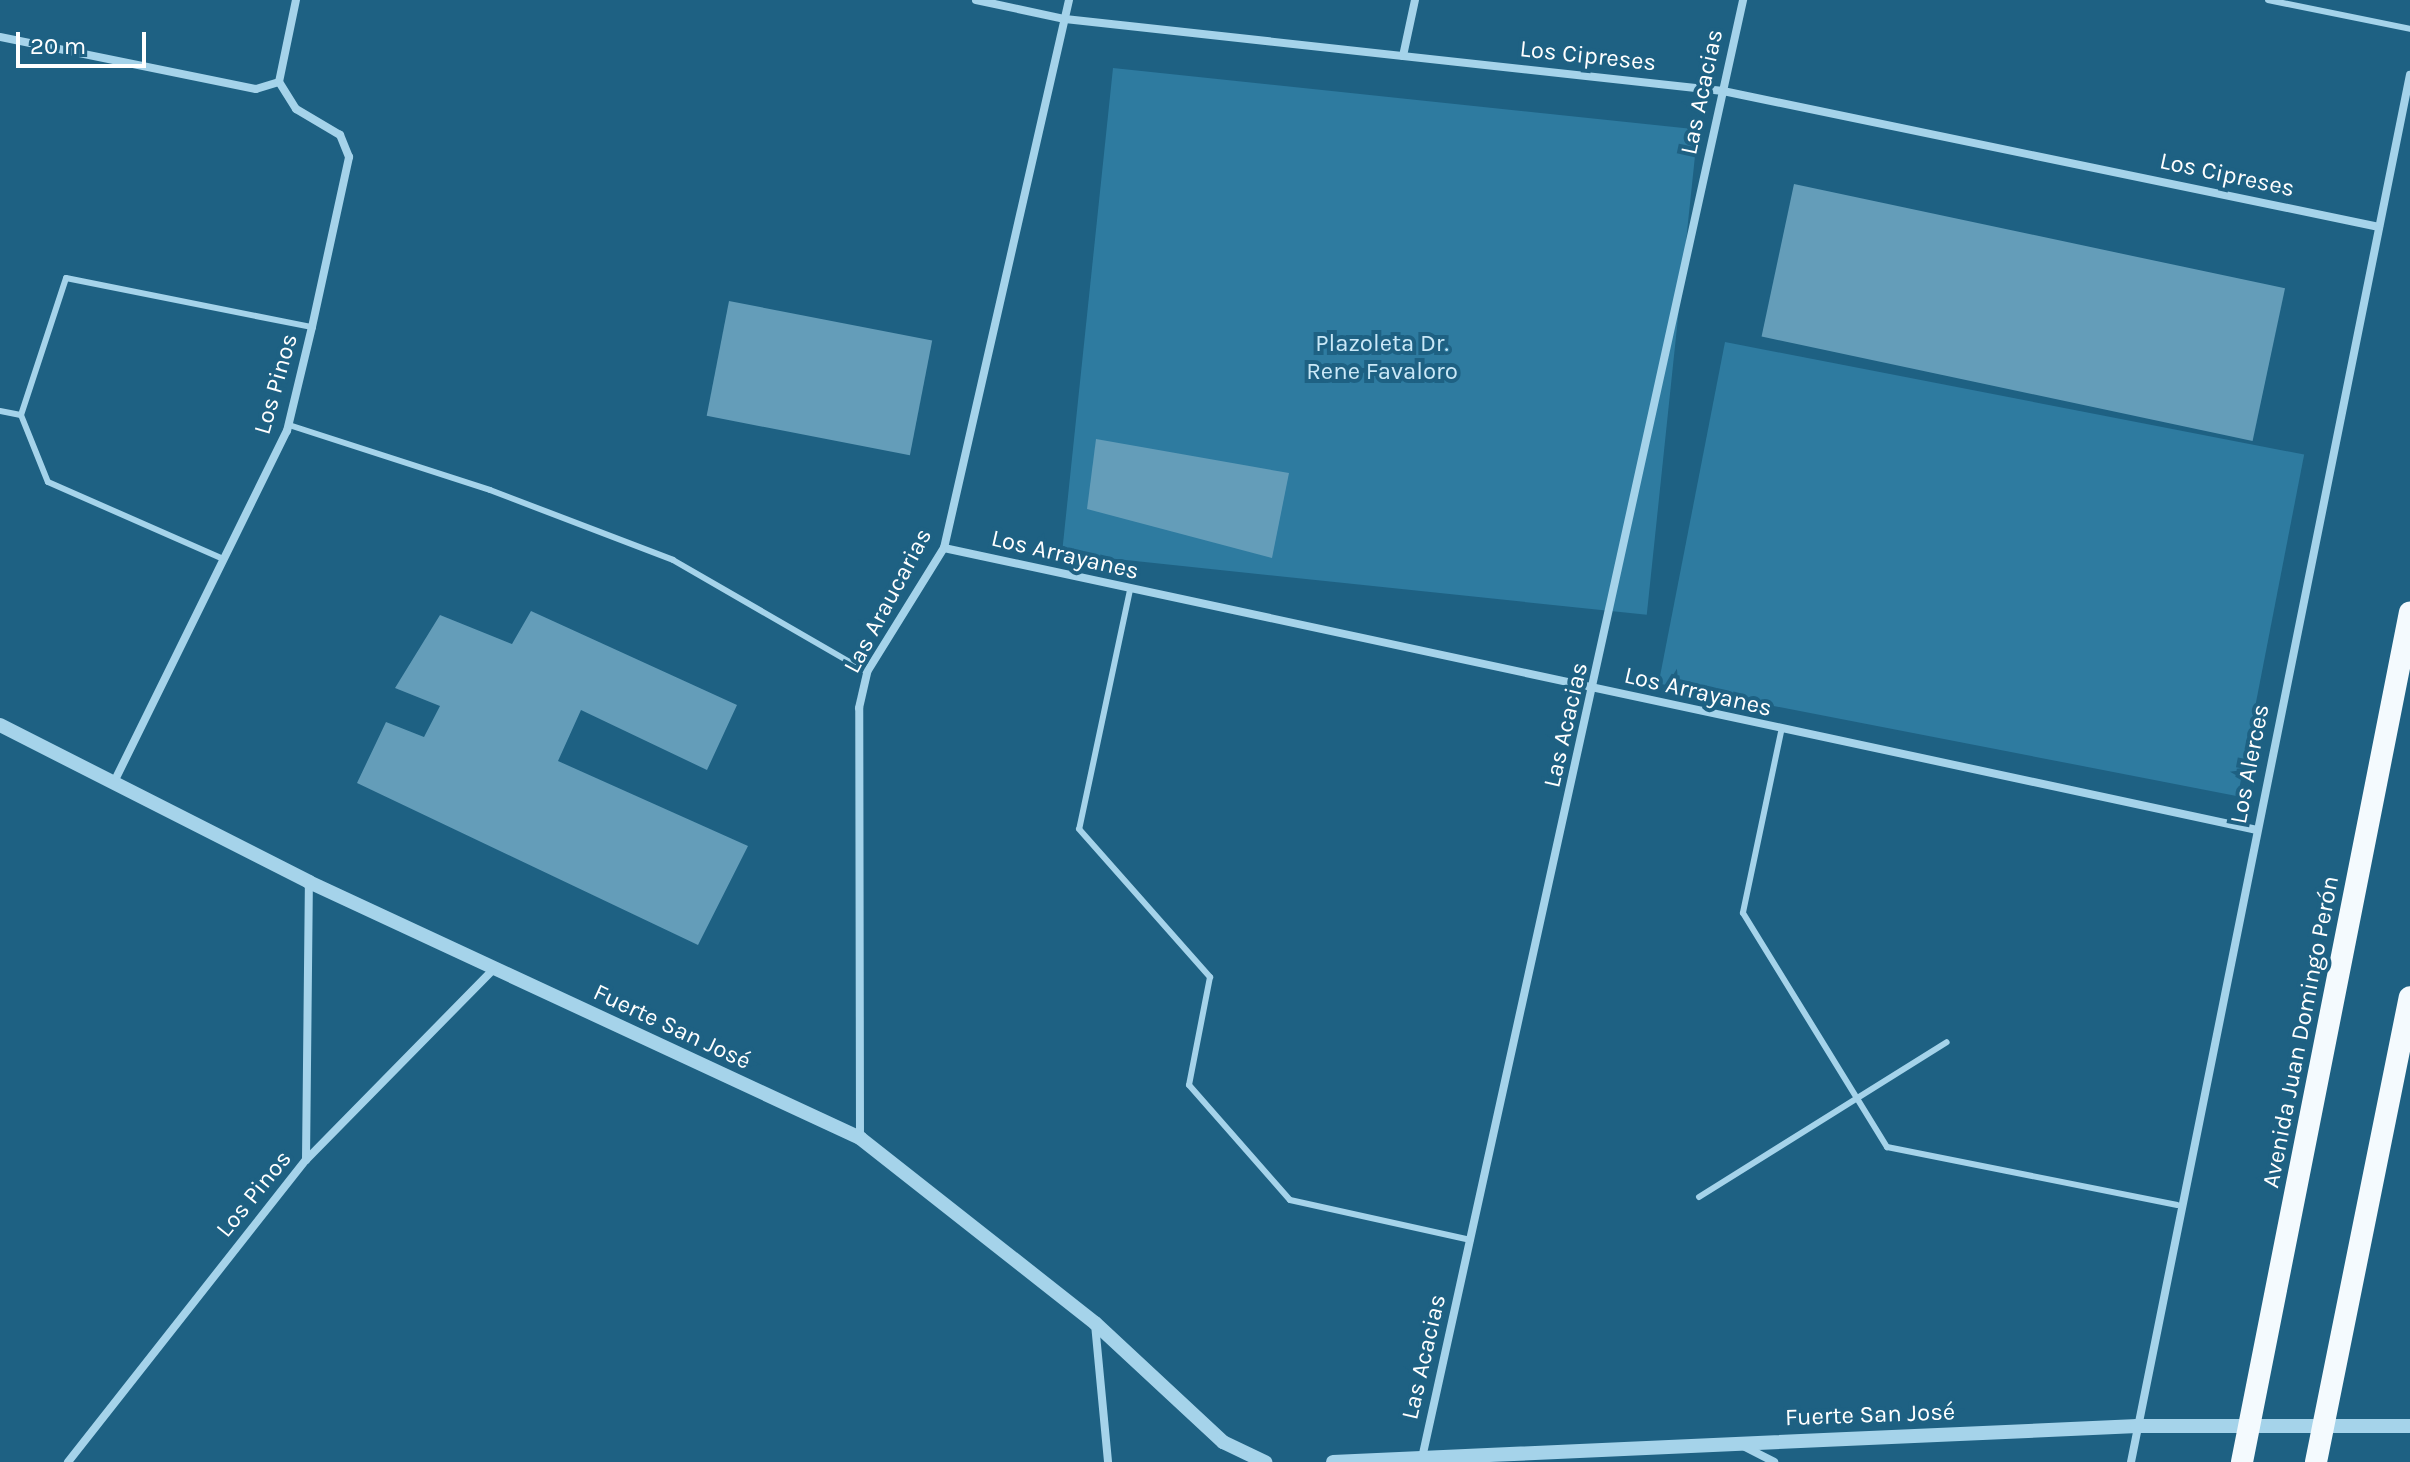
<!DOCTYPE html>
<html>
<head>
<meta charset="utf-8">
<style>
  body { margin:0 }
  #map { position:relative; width:2410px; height:1462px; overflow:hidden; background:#1e6183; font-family:Karla,sans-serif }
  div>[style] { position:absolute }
  .green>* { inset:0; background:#2e7ba0; transform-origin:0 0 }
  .building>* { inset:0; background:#649db9; transform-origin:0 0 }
  .service>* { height:6px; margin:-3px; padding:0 3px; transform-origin:3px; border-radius:3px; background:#a5d3ea }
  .minor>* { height:8px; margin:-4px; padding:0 4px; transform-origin:4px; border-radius:4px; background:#a5d3ea }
  .tertiary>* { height:14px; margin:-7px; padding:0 7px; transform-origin:7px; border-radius:7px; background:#a5d3ea }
  .trunk>* { height:22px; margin:-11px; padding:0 11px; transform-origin:11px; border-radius:11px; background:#f4fafe }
  span { translate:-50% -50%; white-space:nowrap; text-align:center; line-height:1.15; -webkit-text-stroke:8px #1e6183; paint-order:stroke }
  .street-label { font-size:24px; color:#fff }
  .park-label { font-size:24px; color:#cae8f7 }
  .scale { position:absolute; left:16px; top:32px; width:130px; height:36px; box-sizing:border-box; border:4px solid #fff; border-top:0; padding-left:10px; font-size:24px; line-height:28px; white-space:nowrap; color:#fff; -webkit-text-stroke:6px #1e6183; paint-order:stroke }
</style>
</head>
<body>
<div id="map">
  <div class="green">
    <div style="left:1113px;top:68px;width:588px;height:488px;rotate:6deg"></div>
    <div style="left:1725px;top:342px;width:590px;height:348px;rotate:11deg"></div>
  </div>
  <div class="building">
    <div style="left:1794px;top:184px;width:502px;height:156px;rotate:12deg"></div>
    <div style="left:729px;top:301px;width:207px;height:117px;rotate:11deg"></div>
    <div style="clip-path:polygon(1096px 439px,1289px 473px,1272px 558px,1087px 509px)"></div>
    <div style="clip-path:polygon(531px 611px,737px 705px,707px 770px,581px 710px,558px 761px,748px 846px,698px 945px,357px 783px,386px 722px,424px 737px,440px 706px,395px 688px,440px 615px,512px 644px)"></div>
  </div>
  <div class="service">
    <div style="left:2268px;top:0;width:145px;rotate:11.5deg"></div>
    <div style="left:0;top:411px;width:21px;rotate:11deg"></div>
    <div style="left:21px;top:415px;width:72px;rotate:68.1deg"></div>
    <div style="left:48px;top:482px;width:189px;rotate:23.7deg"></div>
    <div style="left:21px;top:415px;width:144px;rotate:-71.8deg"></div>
    <div style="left:66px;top:278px;width:251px;rotate:11.3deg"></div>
    <div style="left:289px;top:425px;width:211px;rotate:17.9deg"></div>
    <div style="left:490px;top:490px;width:196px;rotate:20.9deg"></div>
    <div style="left:673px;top:560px;width:224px;rotate:30deg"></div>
    <div style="left:1130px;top:590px;width:244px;rotate:102deg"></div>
    <div style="left:1079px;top:829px;width:198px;rotate:48.5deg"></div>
    <div style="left:1210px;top:977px;width:110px;rotate:101deg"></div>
    <div style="left:1189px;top:1085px;width:153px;rotate:48.7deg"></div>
    <div style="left:1290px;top:1200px;width:185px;rotate:12.5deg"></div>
    <div style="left:1781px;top:732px;width:185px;rotate:101.9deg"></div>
    <div style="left:1743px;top:913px;width:275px;rotate:58.4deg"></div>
    <div style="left:1887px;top:1147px;width:296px;rotate:11.3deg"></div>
    <div style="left:1699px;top:1197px;width:292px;rotate:-32deg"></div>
  </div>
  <div class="minor">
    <div style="left:976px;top:0;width:91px;rotate:12.1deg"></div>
    <div style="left:1065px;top:19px;width:662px;rotate:6.24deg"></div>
    <div style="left:1723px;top:91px;width:670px;rotate:11.71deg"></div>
    <div style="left:0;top:37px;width:261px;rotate:11.5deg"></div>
    <div style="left:256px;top:89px;width:24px;rotate:-17deg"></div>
    <div style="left:1403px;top:56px;width:57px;rotate:-77.9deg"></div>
    <div style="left:944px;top:548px;width:1343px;rotate:12.12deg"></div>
    <div style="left:116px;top:778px;width:387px;rotate:-63.8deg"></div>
    <div style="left:287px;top:431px;width:107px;rotate:-76.5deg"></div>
    <div style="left:312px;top:327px;width:174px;rotate:-77.7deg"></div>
    <div style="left:349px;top:157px;width:24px;rotate:-112deg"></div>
    <div style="left:340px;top:135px;width:51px;rotate:-149.4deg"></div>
    <div style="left:296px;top:109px;width:32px;rotate:-122deg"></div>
    <div style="left:279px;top:82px;width:84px;rotate:-78.3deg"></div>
    <div style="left:860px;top:1138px;width:430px;rotate:-90.1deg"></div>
    <div style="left:859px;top:708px;width:37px;rotate:-77deg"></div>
    <div style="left:867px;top:672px;width:146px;rotate:-58.2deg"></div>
    <div style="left:944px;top:548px;width:562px;rotate:-77.15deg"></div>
    <div style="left:306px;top:1160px;width:278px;rotate:-89.4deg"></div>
    <div style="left:1095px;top:1324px;width:139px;rotate:84.6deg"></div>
    <div style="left:1743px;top:1446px;width:35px;rotate:27deg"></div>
    <div style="left:1422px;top:1458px;width:1493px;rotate:-77.58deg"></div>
    <div style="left:68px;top:1462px;width:385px;rotate:-51.8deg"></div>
    <div style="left:306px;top:1160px;width:268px;rotate:-45.5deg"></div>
    <div style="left:2131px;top:1462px;width:1415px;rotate:-78.63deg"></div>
  </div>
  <div class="tertiary">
    <div style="left:0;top:725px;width:347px;rotate:26.9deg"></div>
    <div style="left:309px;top:882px;width:608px;rotate:24.92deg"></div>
    <div style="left:860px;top:1138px;width:299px;rotate:38.2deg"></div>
    <div style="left:1095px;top:1323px;width:175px;rotate:42.9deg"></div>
    <div style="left:1223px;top:1442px;width:47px;rotate:25.5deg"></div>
    <div style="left:1333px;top:1462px;width:805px;rotate:-2.56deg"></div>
    <div style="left:2137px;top:1426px;width:273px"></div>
  </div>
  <div class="trunk">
    <div style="left:2242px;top:1462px;width:866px;rotate:-78.82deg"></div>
    <div style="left:2316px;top:1462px;width:474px;rotate:-78.6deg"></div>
  </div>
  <div class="street-label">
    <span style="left:1588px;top:56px;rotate:6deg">Los Cipreses</span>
    <span style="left:1702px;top:92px;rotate:-78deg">Las Acacias</span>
    <span style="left:2227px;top:175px;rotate:12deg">Los Cipreses</span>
    <span style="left:276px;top:384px;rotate:-74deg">Los Pinos</span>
    <span style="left:1065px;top:555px;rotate:13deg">Los Arrayanes</span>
    <span style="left:888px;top:601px;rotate:-62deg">Las Araucarias</span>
    <span style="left:1698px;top:692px;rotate:13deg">Los Arrayanes</span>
    <span style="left:1566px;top:725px;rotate:-77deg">Las Acacias</span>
    <span style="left:2250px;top:764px;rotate:-79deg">Los Alerces</span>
    <span style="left:672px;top:1027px;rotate:25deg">Fuerte San José</span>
    <span style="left:2301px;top:1032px;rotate:-79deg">Avenida Juan Domingo Perón</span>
    <span style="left:254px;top:1194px;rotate:-51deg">Los Pinos</span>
    <span style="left:1424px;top:1357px;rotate:-77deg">Las Acacias</span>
    <span style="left:1870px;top:1415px;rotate:-2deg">Fuerte San José</span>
  </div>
  <div class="park-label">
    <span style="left:1382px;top:358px">Plazoleta Dr.<br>Rene Favaloro</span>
  </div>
  <div class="scale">20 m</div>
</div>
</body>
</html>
